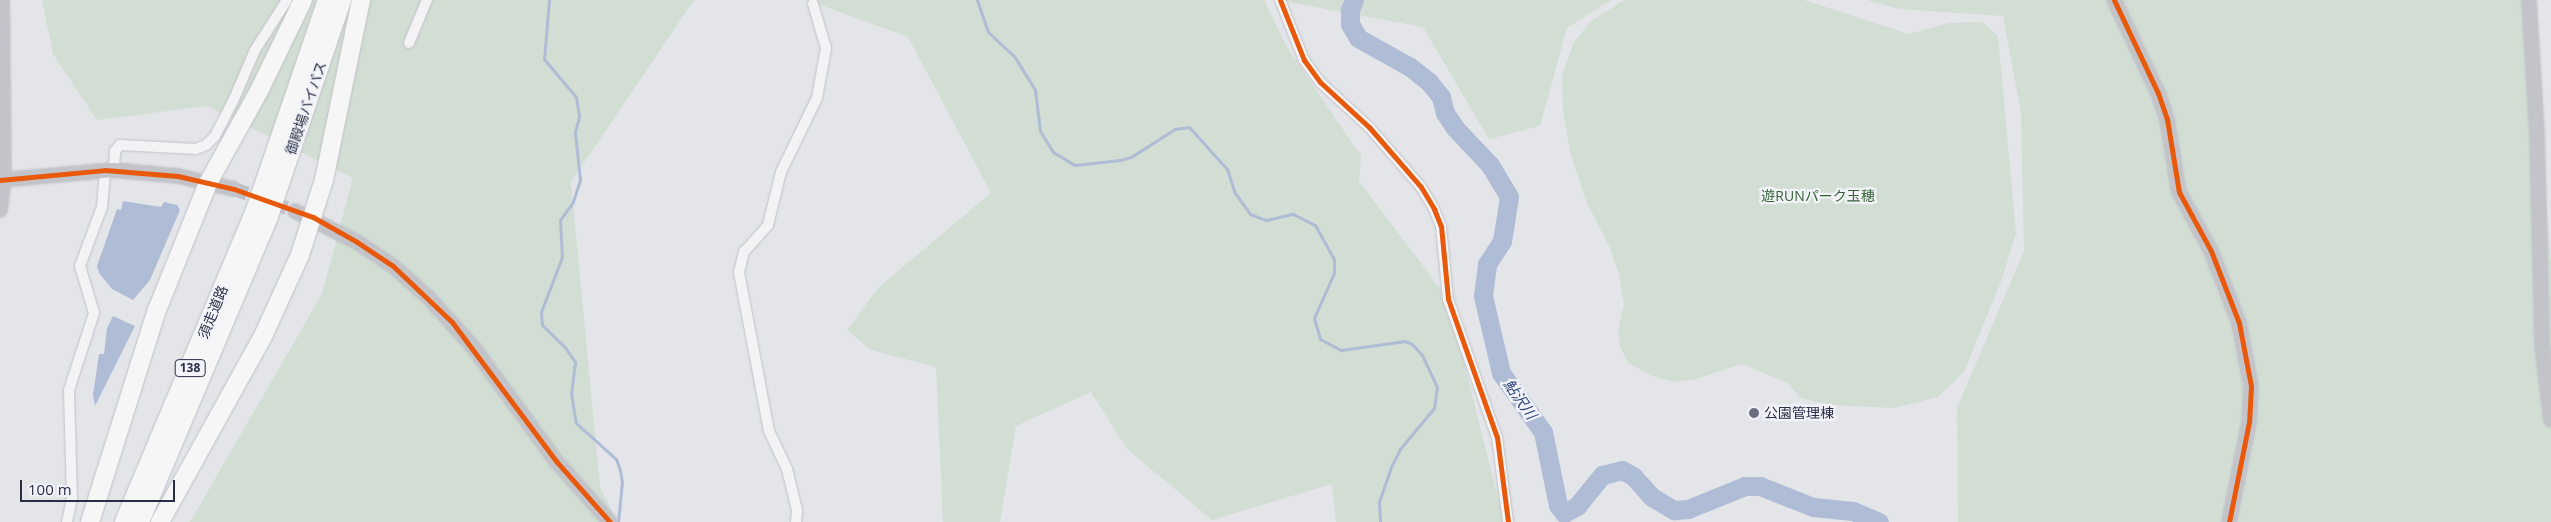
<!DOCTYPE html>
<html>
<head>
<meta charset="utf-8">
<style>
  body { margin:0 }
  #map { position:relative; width:2551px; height:522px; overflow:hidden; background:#e3e5e9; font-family:"Open Sans","Noto Sans JP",sans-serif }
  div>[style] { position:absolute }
  .green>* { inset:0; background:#d2ddd4 }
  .water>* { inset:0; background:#afbcd6 }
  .stream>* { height:3px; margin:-1.5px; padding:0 1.5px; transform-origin:1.5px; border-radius:1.5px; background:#afbcd6 }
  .river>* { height:19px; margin:-9.5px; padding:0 9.5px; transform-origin:9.5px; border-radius:9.5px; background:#afbcd6 }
  .secondary-tunnel>* { height:14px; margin-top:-7px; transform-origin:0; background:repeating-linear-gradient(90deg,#bec0c8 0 14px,transparent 0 21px) }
  .roads { filter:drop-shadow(0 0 1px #c0c2c7) drop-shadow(0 0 1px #c0c2c7) }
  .street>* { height:10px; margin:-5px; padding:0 5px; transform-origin:5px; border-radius:5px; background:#f3f3f5 }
  .secondary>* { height:14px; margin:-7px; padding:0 7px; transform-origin:7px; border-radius:7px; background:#c3c4ca }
  .highway>* { height:18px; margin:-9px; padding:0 9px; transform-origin:9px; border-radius:9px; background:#f6f6f7 }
  .cycleway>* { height:5px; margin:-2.5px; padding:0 2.5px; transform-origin:2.5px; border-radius:2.5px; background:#e8590c }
  .dots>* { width:14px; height:14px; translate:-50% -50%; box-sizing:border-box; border:2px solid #f1f3f8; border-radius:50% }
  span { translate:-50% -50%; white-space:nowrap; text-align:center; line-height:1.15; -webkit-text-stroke:4.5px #f1f3f8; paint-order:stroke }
  .shield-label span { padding:1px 4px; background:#f1f3f8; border:1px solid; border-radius:4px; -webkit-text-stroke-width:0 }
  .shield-label { font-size:12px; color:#282e45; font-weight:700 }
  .street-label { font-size:14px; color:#282e45 }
  .park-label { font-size:14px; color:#366234 }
  .poi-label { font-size:14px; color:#282e45 }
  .left { translate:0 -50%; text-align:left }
  .water-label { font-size:15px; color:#2e467d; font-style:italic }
  .scale { position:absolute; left:20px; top:480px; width:155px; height:22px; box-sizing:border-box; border:2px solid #282e45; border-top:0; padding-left:6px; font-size:15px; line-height:18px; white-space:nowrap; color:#282e45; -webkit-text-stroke:4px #f1f3f8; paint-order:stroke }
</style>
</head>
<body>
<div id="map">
  <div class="green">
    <div style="clip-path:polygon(42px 0,694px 0,571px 182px,600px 487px,617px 522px,190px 522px,322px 294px,353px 178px,207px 106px,97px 120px,53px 54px)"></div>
    <div style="clip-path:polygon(807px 0,1264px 0,1287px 47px,1361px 156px,1359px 181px,1448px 299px,1504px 522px,1336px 522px,1332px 484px,1212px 520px,1127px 449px,1091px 392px,1016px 426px,1000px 522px,943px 522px,936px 367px,871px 350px,847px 330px,879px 287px,991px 193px,908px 37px)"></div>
    <div style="clip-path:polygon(1277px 0,1611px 0,1567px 28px,1540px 126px,1489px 139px,1423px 27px)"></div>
    <div style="clip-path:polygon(1624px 0,1804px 0,1909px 34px,1948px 23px,1982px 22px,1998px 36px,2016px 233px,2002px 279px,1964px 372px,1938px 397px,1894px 408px,1829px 405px,1801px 398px,1787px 383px,1742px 364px,1696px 379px,1674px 382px,1652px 376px,1629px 363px,1620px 347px,1618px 331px,1624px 303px,1618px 271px,1609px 246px,1586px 201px,1570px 152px,1563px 109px,1562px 76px,1574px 42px,1590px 22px)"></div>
    <div style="clip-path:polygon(1867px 0,2531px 0,2551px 262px,2551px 522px,1958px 522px,1957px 408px,2024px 251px,2021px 113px,2003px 16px,1899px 9px)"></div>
  </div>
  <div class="water">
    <div style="clip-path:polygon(123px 201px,161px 207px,164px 202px,177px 205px,180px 210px,150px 280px,133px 300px,112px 289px,99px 273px,97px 266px,117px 209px,121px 210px)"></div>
    <div style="clip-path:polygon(113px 316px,135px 326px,95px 406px,93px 395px,99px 354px,104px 354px,107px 328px)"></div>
  </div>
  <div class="stream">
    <div style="left:549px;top:0;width:59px;rotate:94.8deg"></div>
    <div style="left:544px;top:59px;width:50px;rotate:49.9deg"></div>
    <div style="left:576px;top:97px;width:20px;rotate:81deg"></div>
    <div style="left:579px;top:117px;width:16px;rotate:105deg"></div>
    <div style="left:575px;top:132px;width:48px;rotate:84.1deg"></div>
    <div style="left:580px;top:180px;width:23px;rotate:108deg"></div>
    <div style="left:573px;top:202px;width:22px;rotate:126deg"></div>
    <div style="left:560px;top:220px;width:37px;rotate:87deg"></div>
    <div style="left:562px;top:257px;width:59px;rotate:110.9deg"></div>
    <div style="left:541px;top:312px;width:13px;rotate:86deg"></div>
    <div style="left:542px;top:325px;width:30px;rotate:44deg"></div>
    <div style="left:564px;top:346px;width:19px;rotate:55deg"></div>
    <div style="left:575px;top:362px;width:31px;rotate:97deg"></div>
    <div style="left:571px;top:393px;width:30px;rotate:81deg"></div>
    <div style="left:576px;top:423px;width:54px;rotate:42deg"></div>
    <div style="left:616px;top:459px;width:12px;rotate:70deg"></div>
    <div style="left:620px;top:470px;width:12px;rotate:81deg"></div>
    <div style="left:622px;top:482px;width:40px;rotate:95.7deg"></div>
    <div style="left:977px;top:0;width:34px;rotate:71deg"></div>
    <div style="left:988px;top:32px;width:35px;rotate:43deg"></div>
    <div style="left:1014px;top:56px;width:40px;rotate:58deg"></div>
    <div style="left:1035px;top:90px;width:41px;rotate:83deg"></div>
    <div style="left:1040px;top:131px;width:25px;rotate:58deg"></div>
    <div style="left:1053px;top:152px;width:26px;rotate:31deg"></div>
    <div style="left:1075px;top:165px;width:45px;rotate:-6.3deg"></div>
    <div style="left:1120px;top:160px;width:11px;rotate:-15deg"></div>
    <div style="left:1131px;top:157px;width:52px;rotate:-32.5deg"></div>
    <div style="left:1175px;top:129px;width:14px;rotate:-8deg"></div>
    <div style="left:1189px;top:127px;width:57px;rotate:47.9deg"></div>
    <div style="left:1227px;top:169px;width:25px;rotate:72deg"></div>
    <div style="left:1235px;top:193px;width:26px;rotate:54deg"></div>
    <div style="left:1250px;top:214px;width:17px;rotate:21deg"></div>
    <div style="left:1266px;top:220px;width:28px;rotate:-13deg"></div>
    <div style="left:1293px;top:214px;width:25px;rotate:27deg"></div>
    <div style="left:1315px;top:225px;width:39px;rotate:61deg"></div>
    <div style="left:1334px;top:259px;width:14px;rotate:90deg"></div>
    <div style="left:1334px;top:273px;width:49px;rotate:114deg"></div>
    <div style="left:1314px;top:318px;width:22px;rotate:74deg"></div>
    <div style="left:1320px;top:339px;width:24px;rotate:28deg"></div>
    <div style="left:1341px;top:350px;width:65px;rotate:-8deg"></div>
    <div style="left:1405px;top:341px;width:8px;rotate:23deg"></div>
    <div style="left:1412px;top:344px;width:15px;rotate:48deg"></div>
    <div style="left:1422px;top:355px;width:35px;rotate:65deg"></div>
    <div style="left:1437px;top:387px;width:21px;rotate:98deg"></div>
    <div style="left:1434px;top:408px;width:53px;rotate:129.7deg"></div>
    <div style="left:1400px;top:449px;width:20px;rotate:117deg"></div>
    <div style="left:1391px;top:467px;width:36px;rotate:109deg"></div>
    <div style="left:1379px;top:501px;width:21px;rotate:87deg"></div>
  </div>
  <div class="river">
    <div style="left:1354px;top:0;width:11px;rotate:112deg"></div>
    <div style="left:1350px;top:10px;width:14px;rotate:90deg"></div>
    <div style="left:1350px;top:24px;width:16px;rotate:60deg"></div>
    <div style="left:1358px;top:38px;width:60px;rotate:29.1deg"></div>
    <div style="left:1410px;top:67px;width:24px;rotate:38deg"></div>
    <div style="left:1429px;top:82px;width:19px;rotate:51deg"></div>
    <div style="left:1441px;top:97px;width:16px;rotate:76deg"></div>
    <div style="left:1445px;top:113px;width:18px;rotate:56deg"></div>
    <div style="left:1455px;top:128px;width:51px;rotate:46.6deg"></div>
    <div style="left:1490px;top:165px;width:37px;rotate:59deg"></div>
    <div style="left:1509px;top:197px;width:45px;rotate:99deg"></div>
    <div style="left:1502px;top:241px;width:27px;rotate:123deg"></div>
    <div style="left:1487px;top:264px;width:32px;rotate:97deg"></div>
    <div style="left:1483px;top:296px;width:79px;rotate:76.8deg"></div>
    <div style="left:1501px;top:373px;width:72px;rotate:54.6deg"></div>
    <div style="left:1543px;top:432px;width:75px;rotate:78.4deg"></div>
    <div style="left:1558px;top:505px;width:10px;rotate:53deg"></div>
    <div style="left:1564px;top:513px;width:15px;rotate:-28deg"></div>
    <div style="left:1577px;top:506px;width:40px;rotate:-51deg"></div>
    <div style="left:1602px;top:475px;width:21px;rotate:-14deg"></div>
    <div style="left:1622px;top:470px;width:13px;rotate:29deg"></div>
    <div style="left:1633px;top:476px;width:28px;rotate:48deg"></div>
    <div style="left:1652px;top:497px;width:26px;rotate:31deg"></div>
    <div style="left:1674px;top:510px;width:14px;rotate:-4deg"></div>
    <div style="left:1688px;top:509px;width:61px;rotate:-22deg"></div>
    <div style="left:1745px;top:486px;width:15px"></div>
    <div style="left:1760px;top:486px;width:57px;rotate:21.6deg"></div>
    <div style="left:1813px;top:507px;width:40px;rotate:5.7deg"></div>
    <div style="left:1853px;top:511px;width:28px;rotate:23deg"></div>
  </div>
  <div class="secondary-tunnel">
    <div style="left:234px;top:189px;width:65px;rotate:19.8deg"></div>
  </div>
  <div class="roads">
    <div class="street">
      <div style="left:1280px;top:0;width:65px;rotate:68.2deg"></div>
      <div style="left:1304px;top:60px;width:27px;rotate:54deg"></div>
      <div style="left:1320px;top:82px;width:67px;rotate:42.6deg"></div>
      <div style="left:1369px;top:127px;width:79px;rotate:49.1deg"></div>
      <div style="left:1421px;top:187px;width:26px;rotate:59deg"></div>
      <div style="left:1434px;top:209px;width:18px;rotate:68deg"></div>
      <div style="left:1441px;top:226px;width:73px;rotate:84.5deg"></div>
      <div style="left:1448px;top:299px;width:146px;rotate:70.5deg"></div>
      <div style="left:1497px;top:437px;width:86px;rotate:82.6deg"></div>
      <div style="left:409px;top:43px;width:47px;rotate:-67.3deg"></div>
      <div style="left:114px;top:170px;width:19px;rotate:-87deg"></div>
      <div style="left:115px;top:151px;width:8px;rotate:-50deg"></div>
      <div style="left:120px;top:145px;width:76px;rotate:3deg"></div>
      <div style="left:196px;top:149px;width:11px;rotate:-22deg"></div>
      <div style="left:206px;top:145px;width:13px;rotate:-45deg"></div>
      <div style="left:215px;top:136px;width:42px;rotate:-62.8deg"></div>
      <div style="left:234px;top:99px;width:53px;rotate:-66.8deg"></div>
      <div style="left:255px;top:50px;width:59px;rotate:-57.4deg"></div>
      <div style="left:67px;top:522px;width:25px;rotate:-78deg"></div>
      <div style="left:72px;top:498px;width:108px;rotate:-91.6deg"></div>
      <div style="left:69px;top:390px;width:81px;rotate:-72deg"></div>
      <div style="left:94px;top:313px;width:49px;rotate:-106.6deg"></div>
      <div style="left:80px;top:266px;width:63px;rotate:-69.6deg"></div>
      <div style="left:102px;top:207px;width:37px;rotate:-85deg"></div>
      <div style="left:796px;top:522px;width:12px;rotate:-85deg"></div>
      <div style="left:797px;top:510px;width:42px;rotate:-103.7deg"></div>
      <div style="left:787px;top:469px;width:42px;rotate:-115.3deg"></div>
      <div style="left:769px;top:431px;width:162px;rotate:-100.7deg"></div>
      <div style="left:739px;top:272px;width:21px;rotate:-76deg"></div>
      <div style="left:744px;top:252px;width:36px;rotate:-48deg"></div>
      <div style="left:768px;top:225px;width:55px;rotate:-76.2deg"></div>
      <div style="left:781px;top:172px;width:82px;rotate:-64.1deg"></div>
      <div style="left:817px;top:98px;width:51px;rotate:-79.8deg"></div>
      <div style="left:826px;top:48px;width:46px;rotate:-106.5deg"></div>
    </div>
    <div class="secondary">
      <div style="left:2114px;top:0;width:103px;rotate:64.7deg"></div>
      <div style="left:2158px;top:93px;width:28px;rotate:71deg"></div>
      <div style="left:2167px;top:119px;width:74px;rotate:80.7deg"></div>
      <div style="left:2179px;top:192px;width:67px;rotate:61.5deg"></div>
      <div style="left:2211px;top:251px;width:77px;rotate:68.7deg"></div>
      <div style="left:2239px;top:323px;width:64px;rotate:79.2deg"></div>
      <div style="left:2251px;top:386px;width:36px;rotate:93deg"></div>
      <div style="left:2249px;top:422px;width:102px;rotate:101.3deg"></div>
      <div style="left:2529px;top:0;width:134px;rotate:86.6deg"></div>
      <div style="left:2537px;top:134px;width:211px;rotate:88.6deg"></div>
      <div style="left:2542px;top:345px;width:75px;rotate:83.1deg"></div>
      <div style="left:0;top:180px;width:114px;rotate:-5deg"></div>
      <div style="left:114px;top:170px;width:64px;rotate:5.4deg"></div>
      <div style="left:178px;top:176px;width:57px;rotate:13.1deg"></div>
      <div style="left:0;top:210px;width:32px;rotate:-83deg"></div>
      <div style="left:4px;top:178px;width:178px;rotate:-90.6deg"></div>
      <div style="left:295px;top:211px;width:69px;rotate:26.6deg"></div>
      <div style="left:357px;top:242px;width:43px;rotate:33.7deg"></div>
      <div style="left:393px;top:266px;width:47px;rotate:41.5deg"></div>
      <div style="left:428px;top:297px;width:67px;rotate:48deg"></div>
      <div style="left:473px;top:347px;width:141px;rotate:53.9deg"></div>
      <div style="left:556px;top:461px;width:81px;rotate:48.5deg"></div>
    </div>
    <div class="highway">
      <div style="left:90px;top:522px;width:222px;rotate:-72.5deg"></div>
      <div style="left:157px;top:310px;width:137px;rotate:-68.1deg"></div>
      <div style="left:208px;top:183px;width:105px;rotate:-61deg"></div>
      <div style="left:259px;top:91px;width:101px;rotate:-64.2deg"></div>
      <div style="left:124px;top:522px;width:335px;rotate:-67.2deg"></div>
      <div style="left:254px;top:213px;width:225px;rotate:-71.1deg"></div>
      <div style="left:140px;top:522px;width:332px;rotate:-67.1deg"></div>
      <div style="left:269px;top:216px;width:228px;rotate:-71.3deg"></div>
      <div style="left:160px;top:522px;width:215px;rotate:-61deg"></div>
      <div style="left:264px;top:334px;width:87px;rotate:-65.5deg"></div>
      <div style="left:300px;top:255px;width:79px;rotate:-72.3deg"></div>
      <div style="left:324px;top:180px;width:184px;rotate:-78.4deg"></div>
    </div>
  </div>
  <div class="cycleway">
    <div style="left:1280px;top:0;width:65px;rotate:68.2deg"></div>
    <div style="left:1304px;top:60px;width:27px;rotate:54deg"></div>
    <div style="left:1320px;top:82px;width:67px;rotate:42.6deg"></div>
    <div style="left:1369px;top:127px;width:79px;rotate:49.1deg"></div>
    <div style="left:1421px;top:187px;width:26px;rotate:59deg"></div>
    <div style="left:1434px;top:209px;width:18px;rotate:68deg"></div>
    <div style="left:1441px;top:226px;width:73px;rotate:84.5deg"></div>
    <div style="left:1448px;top:299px;width:146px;rotate:70.5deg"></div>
    <div style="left:1497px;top:437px;width:86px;rotate:82.6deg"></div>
    <div style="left:2114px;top:0;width:103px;rotate:64.7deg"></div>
    <div style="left:2158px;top:93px;width:28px;rotate:71deg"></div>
    <div style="left:2167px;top:119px;width:74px;rotate:80.7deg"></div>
    <div style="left:2179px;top:192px;width:67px;rotate:61.5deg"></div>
    <div style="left:2211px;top:251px;width:77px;rotate:68.7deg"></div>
    <div style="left:2239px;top:323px;width:64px;rotate:79.2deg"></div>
    <div style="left:2251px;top:386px;width:36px;rotate:93deg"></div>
    <div style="left:2249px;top:422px;width:102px;rotate:101.3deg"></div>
    <div style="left:0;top:180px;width:105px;rotate:-5.4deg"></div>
    <div style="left:105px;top:170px;width:73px;rotate:4.7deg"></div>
    <div style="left:178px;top:176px;width:57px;rotate:13.1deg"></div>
    <div style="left:234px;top:189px;width:84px;rotate:19.5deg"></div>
    <div style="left:313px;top:217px;width:51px;rotate:29.6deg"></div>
    <div style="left:357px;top:242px;width:43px;rotate:33.7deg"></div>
    <div style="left:393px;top:266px;width:81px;rotate:43.5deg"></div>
    <div style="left:452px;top:322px;width:174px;rotate:53.2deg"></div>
    <div style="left:556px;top:461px;width:81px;rotate:48.5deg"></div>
  </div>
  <div class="dots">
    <div style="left:1754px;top:413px;background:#696e7e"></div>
  </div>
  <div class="shield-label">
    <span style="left:190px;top:368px">138</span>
  </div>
  <div class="street-label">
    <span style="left:306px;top:108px;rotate:-71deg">御殿場バイパス</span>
    <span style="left:213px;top:312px;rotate:-68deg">須走道路</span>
  </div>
  <div class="park-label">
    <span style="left:1818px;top:196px">遊RUNパーク玉穂</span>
  </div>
  <div class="poi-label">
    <span class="left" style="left:1764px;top:413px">公園管理棟</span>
  </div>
  <div class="water-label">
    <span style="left:1520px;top:399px;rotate:55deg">鮎沢川</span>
  </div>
  <div class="scale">100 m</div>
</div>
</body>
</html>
